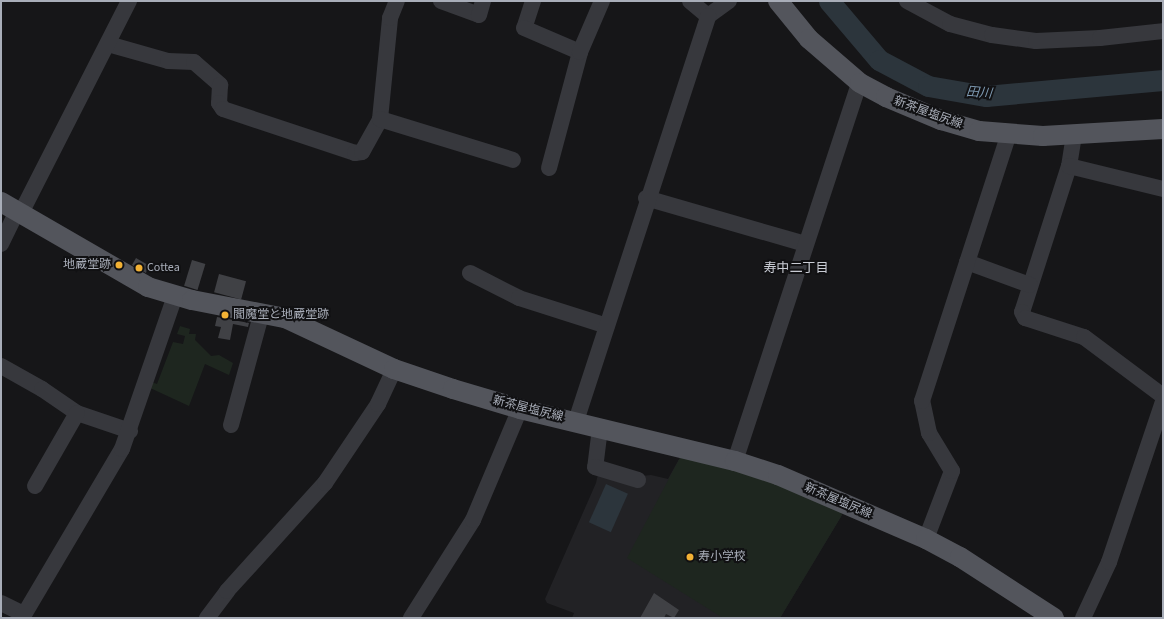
<!DOCTYPE html>
<html>
<head>
<meta charset="utf-8">
<style>
  body { margin:0 }
  #map { position:relative; width:1164px; height:619px; overflow:hidden; background:#161618; font-family:"Source Sans 3","Noto Sans JP",sans-serif }
  div>[style] { position:absolute }
  .built>* { inset:0; background:#222225 }
  .green>* { inset:0; background:#1e261f }
  .water>* { inset:0; background:#2c353c; transform-origin:0 0 }
  .river>* { height:21px; margin:-10.5px; padding:0 10.5px; transform-origin:10.5px; border-radius:10.5px; background:#2c353c }
  .building>* { inset:0; background:#404145; transform-origin:0 0 }
  .minor>* { height:16px; margin:-8px; padding:0 8px; transform-origin:8px; border-radius:8px; background:#37383d }
  .major>* { height:20px; margin:-10px; padding:0 10px; transform-origin:10px; border-radius:10px; background:#53555c }
  .dots>* { width:11px; height:11px; translate:-50% -50%; box-sizing:border-box; border:2px solid #111113; border-radius:50% }
  span { translate:-50% -50%; white-space:nowrap; text-align:center; line-height:1.15; -webkit-text-stroke:4px #111113; paint-order:stroke }
  .street-label { font-size:12px; color:#a8adb8 }
  .poi-label { font-size:12px; color:#a8adb8 }
  .right { translate:-100% -50%; text-align:right }
  .left { translate:0 -50%; text-align:left }
  .water-label { font-size:13px; color:#7f9bb3; font-style:italic }
  .neighbourhood-label { font-size:13px; color:#c9ccd4 }
  .frame { position:absolute; inset:0; border:2px solid #a8adb8; pointer-events:none }
</style>
</head>
<body>
<div id="map">
  <div class="built">
    <div style="clip-path:polygon(683px 452px,842px 515px,780px 618px,572px 618px,574px 613px,547px 603px,545px 599px,596px 483px,598px 474px,641px 476px,651px 475px,668px 479px)"></div>
  </div>
  <div class="green">
    <div style="clip-path:polygon(180px 326px,190px 329px,189px 334px,196px 334px,195px 340px,211px 356px,219px 355px,233px 363px,229px 375px,205px 364px,189px 406px,148px 387px,151px 382px,157px 384px,173px 342px,183px 344px,185px 336px,177px 334px)"></div>
    <div style="clip-path:polygon(683px 452px,763px 475px,840px 509px,842px 515px,780px 618px,723px 618px,627px 558px)"></div>
  </div>
  <div class="water">
    <div style="left:606px;top:484px;width:24px;height:42px;rotate:24deg"></div>
  </div>
  <div class="river">
    <div style="left:829px;top:1px;width:77px;rotate:49.7deg"></div>
    <div style="left:879px;top:60px;width:55px;rotate:28deg"></div>
    <div style="left:928px;top:86px;width:59px;rotate:9.8deg"></div>
    <div style="left:986px;top:96px;width:178px;rotate:-5.2deg"></div>
  </div>
  <div class="building">
    <div style="clip-path:polygon(136px 258px,148px 265px,146px 273px,132px 265px)"></div>
    <div style="left:192px;top:260px;width:14px;height:27px;rotate:17deg"></div>
    <div style="left:219px;top:274px;width:28px;height:19px;rotate:15deg"></div>
    <div style="clip-path:polygon(217px 317px,249px 323px,248px 327px,233px 324px,230px 340px,218px 338px,221px 327px,215px 326px)"></div>
    <div style="clip-path:polygon(654px 593px,679px 610px,674px 618px,666px 614px,664px 618px,640px 618px)"></div>
  </div>
  <div class="minor">
    <div style="left:441px;top:1px;width:40px;rotate:20.2deg"></div>
    <div style="left:479px;top:15px;width:15px;rotate:-74deg"></div>
    <div style="left:533px;top:1px;width:28px;rotate:108deg"></div>
    <div style="left:524px;top:28px;width:61px;rotate:23.2deg"></div>
    <div style="left:690px;top:1px;width:23px;rotate:40deg"></div>
    <div style="left:708px;top:16px;width:26px;rotate:-36deg"></div>
    <div style="left:907px;top:1px;width:49px;rotate:28.1deg"></div>
    <div style="left:950px;top:24px;width:43px;rotate:14.7deg"></div>
    <div style="left:992px;top:35px;width:44px;rotate:7.8deg"></div>
    <div style="left:1036px;top:41px;width:64px;rotate:-2.7deg"></div>
    <div style="left:1100px;top:38px;width:63px;rotate:-6.3deg"></div>
    <div style="left:108px;top:44px;width:62px;rotate:15.8deg"></div>
    <div style="left:168px;top:61px;width:26px;rotate:2deg"></div>
    <div style="left:194px;top:62px;width:35px;rotate:41deg"></div>
    <div style="left:220px;top:85px;width:18px;rotate:93deg"></div>
    <div style="left:219px;top:103px;width:7px;rotate:56deg"></div>
    <div style="left:223px;top:109px;width:139px;rotate:18.4deg"></div>
    <div style="left:355px;top:153px;width:7px;rotate:-8deg"></div>
    <div style="left:362px;top:152px;width:38px;rotate:-61deg"></div>
    <div style="left:380px;top:119px;width:101px;rotate:-84.3deg"></div>
    <div style="left:390px;top:18px;width:18px;rotate:-68deg"></div>
    <div style="left:380px;top:119px;width:139px;rotate:17.1deg"></div>
    <div style="left:1074px;top:135px;width:31px;rotate:99deg"></div>
    <div style="left:1069px;top:166px;width:153px;rotate:107.8deg"></div>
    <div style="left:1022px;top:312px;width:7px;rotate:63deg"></div>
    <div style="left:1025px;top:318px;width:62px;rotate:17.9deg"></div>
    <div style="left:1084px;top:337px;width:99px;rotate:36.8deg"></div>
    <div style="left:1069px;top:166px;width:97px;rotate:13.7deg"></div>
    <div style="left:549px;top:168px;width:120px;rotate:-75deg"></div>
    <div style="left:580px;top:52px;width:56px;rotate:-66.7deg"></div>
    <div style="left:646px;top:198px;width:166px;rotate:16.1deg"></div>
    <div style="left:21px;top:213px;width:238px;rotate:-63deg"></div>
    <div style="left:1px;top:244px;width:37px;rotate:-64deg"></div>
    <div style="left:967px;top:262px;width:67px;rotate:20.1deg"></div>
    <div style="left:470px;top:273px;width:55px;rotate:27deg"></div>
    <div style="left:519px;top:298px;width:92px;rotate:17.7deg"></div>
    <div style="left:1px;top:366px;width:47px;rotate:29.3deg"></div>
    <div style="left:42px;top:389px;width:42px;rotate:34.4deg"></div>
    <div style="left:77px;top:413px;width:56px;rotate:18.8deg"></div>
    <div style="left:576px;top:421px;width:426px;rotate:-71.9deg"></div>
    <div style="left:231px;top:425px;width:117px;rotate:-74.7deg"></div>
    <div style="left:600px;top:428px;width:39px;rotate:97deg"></div>
    <div style="left:595px;top:467px;width:45px;rotate:16.8deg"></div>
    <div style="left:735px;top:461px;width:391px;rotate:-71.8deg"></div>
    <div style="left:35px;top:486px;width:84px;rotate:-60.1deg"></div>
    <div style="left:926px;top:539px;width:73px;rotate:-69.1deg"></div>
    <div style="left:952px;top:471px;width:44px;rotate:-121.2deg"></div>
    <div style="left:929px;top:433px;width:33px;rotate:-102deg"></div>
    <div style="left:922px;top:401px;width:281px;rotate:-72deg"></div>
    <div style="left:1px;top:603px;width:25px;rotate:26deg"></div>
    <div style="left:22px;top:618px;width:196px;rotate:-59.4deg"></div>
    <div style="left:122px;top:449px;width:162px;rotate:-70.9deg"></div>
    <div style="left:207px;top:618px;width:34px;rotate:-53deg"></div>
    <div style="left:227px;top:591px;width:146px;rotate:-47.8deg"></div>
    <div style="left:325px;top:483px;width:95px;rotate:-56.1deg"></div>
    <div style="left:378px;top:404px;width:38px;rotate:-65deg"></div>
    <div style="left:411px;top:618px;width:116px;rotate:-57.7deg"></div>
    <div style="left:473px;top:520px;width:121px;rotate:-67.1deg"></div>
    <div style="left:1083px;top:618px;width:62px;rotate:-65.1deg"></div>
    <div style="left:1109px;top:562px;width:169px;rotate:-71.4deg"></div>
  </div>
  <div class="major">
    <div style="left:778px;top:1px;width:49px;rotate:50.8deg"></div>
    <div style="left:809px;top:39px;width:67px;rotate:40.8deg"></div>
    <div style="left:860px;top:83px;width:30px;rotate:28deg"></div>
    <div style="left:886px;top:97px;width:60px;rotate:22.7deg"></div>
    <div style="left:941px;top:120px;width:40px;rotate:16deg"></div>
    <div style="left:979px;top:131px;width:64px;rotate:4.5deg"></div>
    <div style="left:1043px;top:136px;width:120px;rotate:-3.3deg"></div>
    <div style="left:1px;top:202px;width:170px;rotate:30deg"></div>
    <div style="left:148px;top:287px;width:46px;rotate:16.5deg"></div>
    <div style="left:192px;top:300px;width:95px;rotate:11deg"></div>
    <div style="left:285px;top:318px;width:120px;rotate:25.1deg"></div>
    <div style="left:394px;top:369px;width:62px;rotate:18.7deg"></div>
    <div style="left:453px;top:389px;width:70px;rotate:16.6deg"></div>
    <div style="left:520px;top:409px;width:221px;rotate:13.6deg"></div>
    <div style="left:735px;top:461px;width:45px;rotate:18deg"></div>
    <div style="left:778px;top:475px;width:161px;rotate:23.4deg"></div>
    <div style="left:926px;top:539px;width:38px;rotate:28deg"></div>
    <div style="left:960px;top:557px;width:112px;rotate:33deg"></div>
  </div>
  <div class="dots">
    <div style="left:119px;top:265px;background:#f2b134"></div>
    <div style="left:139px;top:268px;background:#f2b134"></div>
    <div style="left:225px;top:315px;background:#f2b134"></div>
    <div style="left:690px;top:557px;background:#f2b134"></div>
  </div>
  <div class="street-label">
    <span style="left:928px;top:113px;rotate:20deg">新茶屋塩尻線</span>
    <span style="left:528px;top:409px;rotate:14deg">新茶屋塩尻線</span>
    <span style="left:838px;top:501px;rotate:23deg">新茶屋塩尻線</span>
  </div>
  <div class="poi-label">
    <span class="right" style="left:111px;top:265px">地蔵堂跡</span>
    <span class="left" style="left:147px;top:268px">Cottea</span>
    <span class="left" style="left:233px;top:315px">閻魔堂と地蔵堂跡</span>
    <span class="left" style="left:698px;top:557px">寿小学校</span>
  </div>
  <div class="water-label">
    <span style="left:979px;top:93px;rotate:5deg">田川</span>
  </div>
  <div class="neighbourhood-label">
    <span style="left:796px;top:268px">寿中二丁目</span>
  </div>
  <div class="frame"></div>
</div>
</body>
</html>
